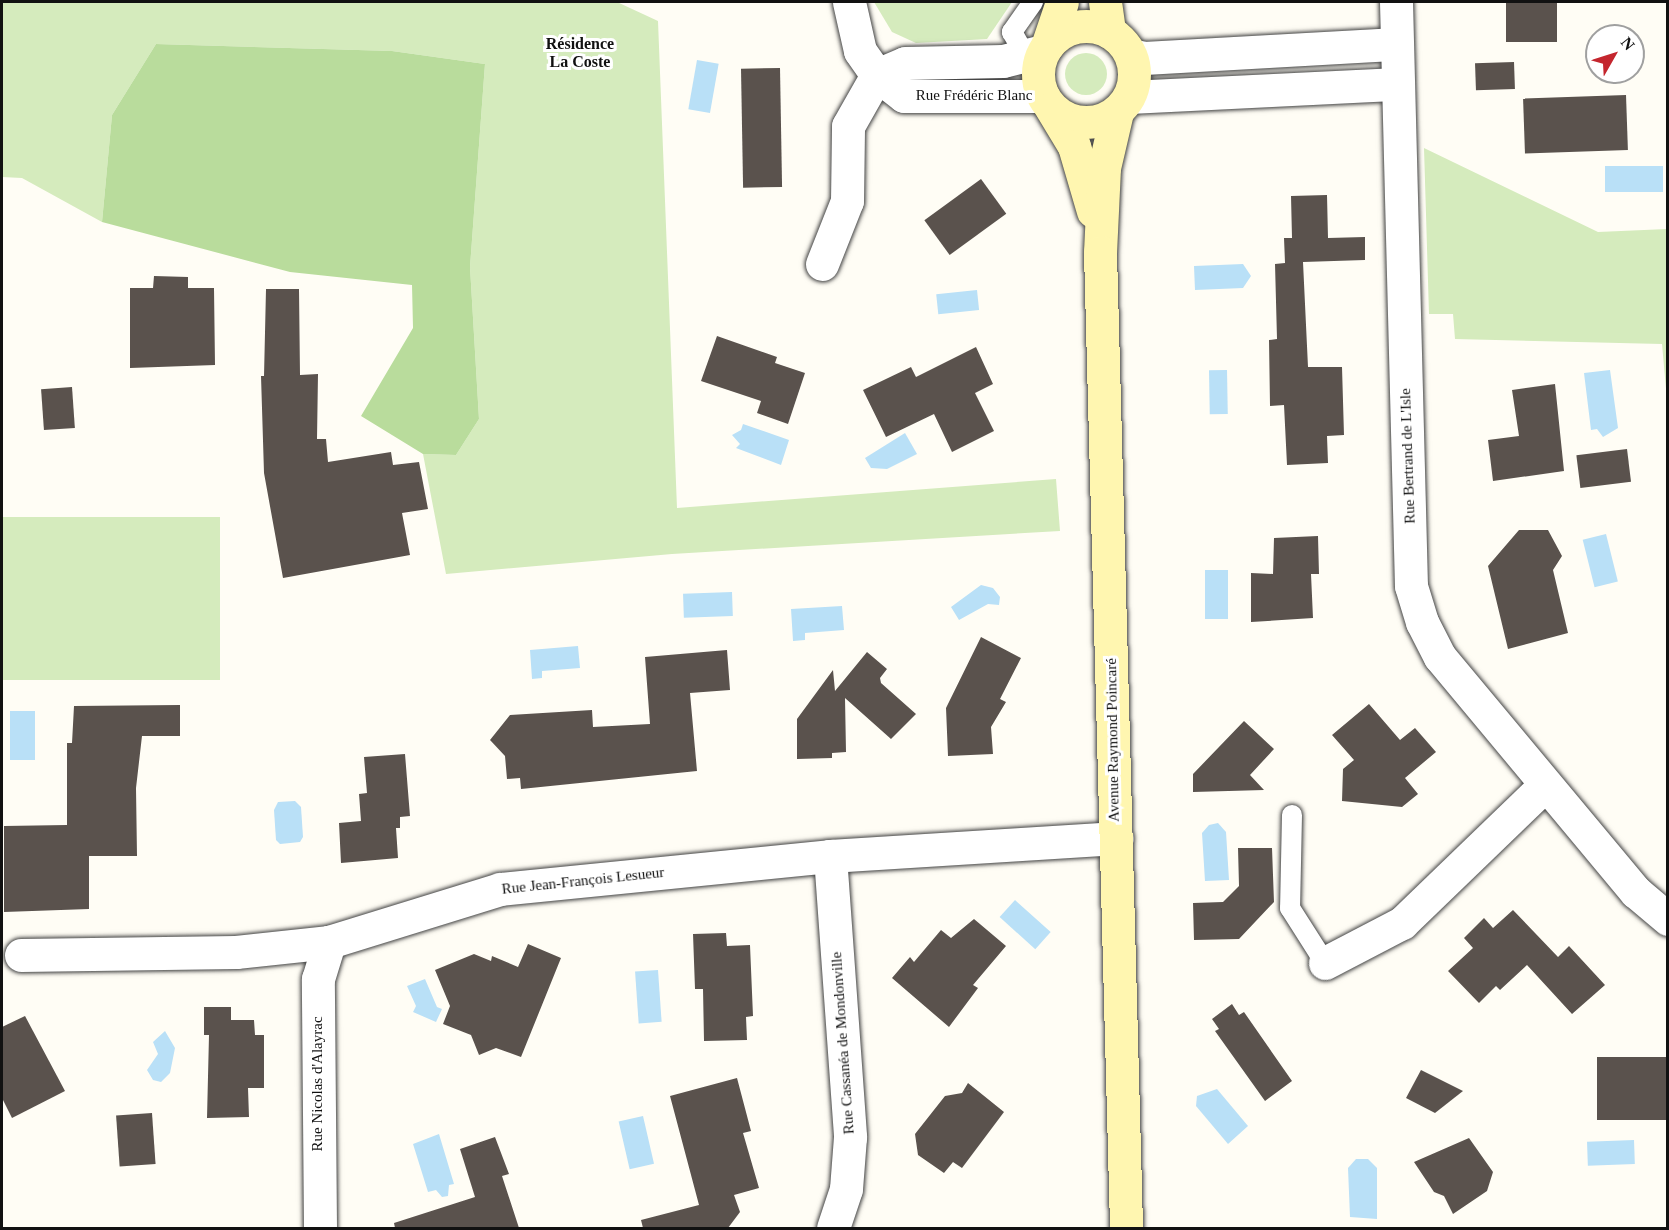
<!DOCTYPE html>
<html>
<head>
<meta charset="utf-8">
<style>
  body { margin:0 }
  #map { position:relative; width:1669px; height:1230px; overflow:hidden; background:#fffdf5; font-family:"Times New Roman",serif }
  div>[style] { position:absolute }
  .green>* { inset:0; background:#d5ebbd; transform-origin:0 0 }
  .round { border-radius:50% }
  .forest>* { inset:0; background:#b9dc9c }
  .water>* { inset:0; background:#b9e0f7; transform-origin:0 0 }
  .building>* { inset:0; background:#5a524d; transform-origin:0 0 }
  .roads { filter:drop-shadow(0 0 2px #444) drop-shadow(0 0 2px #444) }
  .lane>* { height:20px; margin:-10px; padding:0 10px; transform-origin:10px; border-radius:10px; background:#fff }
  .street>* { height:33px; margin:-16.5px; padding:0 16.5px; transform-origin:16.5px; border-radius:16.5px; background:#fff }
  .secondary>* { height:33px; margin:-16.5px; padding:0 16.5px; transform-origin:16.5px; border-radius:16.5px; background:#fff6b0 }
  .secondary>.ring { margin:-16.5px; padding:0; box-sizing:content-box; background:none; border:33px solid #fff6b0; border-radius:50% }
  span { translate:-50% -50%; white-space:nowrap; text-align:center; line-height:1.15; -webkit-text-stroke:6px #fff; paint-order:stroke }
  .street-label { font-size:15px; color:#111 }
  .neighbourhood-label { font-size:16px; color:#111; font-weight:700 }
  .frame { position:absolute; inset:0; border:3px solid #111; pointer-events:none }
  .north { position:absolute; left:1585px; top:24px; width:60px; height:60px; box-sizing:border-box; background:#fff; border:2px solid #a0a0a0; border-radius:50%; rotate:51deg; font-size:16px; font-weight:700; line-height:24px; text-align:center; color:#111 }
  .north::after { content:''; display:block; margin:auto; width:21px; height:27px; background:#c4262e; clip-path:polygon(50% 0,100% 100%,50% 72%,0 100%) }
</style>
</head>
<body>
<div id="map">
  <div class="green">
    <div style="clip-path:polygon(2px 2px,617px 2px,658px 21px,677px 508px,1056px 479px,1060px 531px,672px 554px,446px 574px,423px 454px,456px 455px,479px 419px,470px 267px,485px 64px,392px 51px,156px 44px,112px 115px,102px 222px,22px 178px,2px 177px)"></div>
    <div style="clip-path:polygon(874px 2px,1012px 2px,987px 39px,916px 43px,892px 32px)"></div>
    <div class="round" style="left:1065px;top:53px;width:42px;height:42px"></div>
    <div style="clip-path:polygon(1424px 148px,1598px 232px,1667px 229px,1667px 400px,1662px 344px,1455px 339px,1453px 314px,1429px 314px)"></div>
    <div style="left:2px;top:517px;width:218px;height:163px"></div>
  </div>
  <div class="forest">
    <div style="clip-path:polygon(156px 44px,392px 51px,485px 64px,470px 267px,479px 419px,456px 455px,423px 454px,361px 416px,413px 328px,412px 285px,290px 272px,102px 222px,112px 115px)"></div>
  </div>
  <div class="water">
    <div style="left:697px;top:60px;width:22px;height:50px;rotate:10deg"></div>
    <div style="left:1663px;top:166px;width:26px;height:58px;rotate:90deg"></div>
    <div style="clip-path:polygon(1243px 264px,1251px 276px,1243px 288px,1195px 290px,1194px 266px)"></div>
    <div style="left:977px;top:290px;width:20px;height:41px;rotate:84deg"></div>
    <div style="left:1227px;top:370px;width:44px;height:18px;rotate:89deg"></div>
    <div style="clip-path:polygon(1610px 370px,1618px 428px,1603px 437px,1597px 429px,1591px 430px,1584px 373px)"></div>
    <div style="clip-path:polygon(743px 424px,789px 440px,781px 465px,736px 448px,740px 444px,732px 435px,741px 430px)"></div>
    <div style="clip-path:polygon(905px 433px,917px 454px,887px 469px,871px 468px,865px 458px)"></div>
    <div style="left:1606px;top:534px;width:49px;height:24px;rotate:76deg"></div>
    <div style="left:1205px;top:570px;width:23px;height:49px"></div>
    <div style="clip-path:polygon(981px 585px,993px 588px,1000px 597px,999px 605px,988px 604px,959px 620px,951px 607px)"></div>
    <div style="left:732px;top:592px;width:24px;height:49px;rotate:88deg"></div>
    <div style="clip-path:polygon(842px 606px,844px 630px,805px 633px,805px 640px,793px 641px,791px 609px)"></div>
    <div style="clip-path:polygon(578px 646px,580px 668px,542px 671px,542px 678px,532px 679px,530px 650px)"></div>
    <div style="left:10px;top:711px;width:25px;height:49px"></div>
    <div style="clip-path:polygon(295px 801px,301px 807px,303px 837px,300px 842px,280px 844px,276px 840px,274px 810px,278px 802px)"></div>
    <div style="clip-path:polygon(1218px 823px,1226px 832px,1229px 880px,1205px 881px,1202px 833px,1209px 825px)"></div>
    <div style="left:1015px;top:900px;width:48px;height:23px;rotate:42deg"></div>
    <div style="left:658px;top:970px;width:52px;height:23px;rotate:86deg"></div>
    <div style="clip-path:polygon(425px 979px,437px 1007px,442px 1009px,436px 1022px,413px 1012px,416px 1006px,407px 986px)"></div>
    <div style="clip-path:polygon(165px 1031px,175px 1048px,170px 1073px,161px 1082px,153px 1080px,147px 1070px,158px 1054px,153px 1042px)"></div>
    <div style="clip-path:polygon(1217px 1089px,1248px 1126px,1228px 1144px,1196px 1106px,1197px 1096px)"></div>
    <div style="left:643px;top:1116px;width:49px;height:25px;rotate:77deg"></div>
    <div style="clip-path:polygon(439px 1134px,454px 1184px,449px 1185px,448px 1196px,442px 1197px,436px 1190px,428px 1192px,413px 1144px)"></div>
    <div style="left:1634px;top:1140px;width:24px;height:47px;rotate:88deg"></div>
    <div style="clip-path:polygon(1356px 1159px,1368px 1159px,1377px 1168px,1377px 1219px,1350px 1217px,1348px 1168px)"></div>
  </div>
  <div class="building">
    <div style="left:1506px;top:2px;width:51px;height:40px"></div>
    <div style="left:1514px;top:62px;width:27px;height:39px;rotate:88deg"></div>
    <div style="left:780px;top:68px;width:119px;height:39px;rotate:89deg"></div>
    <div style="left:1626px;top:95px;width:55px;height:103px;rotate:88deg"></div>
    <div style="left:981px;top:179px;width:43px;height:70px;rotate:54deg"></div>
    <div style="clip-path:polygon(1327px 195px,1328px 238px,1365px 237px,1365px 260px,1303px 262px,1308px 367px,1342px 367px,1344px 435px,1327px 436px,1328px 463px,1287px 465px,1284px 405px,1270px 406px,1269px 340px,1277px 339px,1275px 264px,1285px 263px,1284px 238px,1292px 238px,1291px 196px)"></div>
    <div style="clip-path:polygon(154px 276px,188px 277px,188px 288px,214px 288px,215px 365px,130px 368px,130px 288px,153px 288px)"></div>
    <div style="clip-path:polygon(266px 289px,299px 289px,300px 375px,318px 374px,317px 439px,326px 439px,328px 462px,391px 452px,393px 465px,419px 462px,428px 509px,402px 513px,410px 555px,283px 578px,264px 473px,261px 376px,264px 376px)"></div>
    <div style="clip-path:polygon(717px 336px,777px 357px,775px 363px,805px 373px,788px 424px,757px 413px,761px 401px,701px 381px)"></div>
    <div style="clip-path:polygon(976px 347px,993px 384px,975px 393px,994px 431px,952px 452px,934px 414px,886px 437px,863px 390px,911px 367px,916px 377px)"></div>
    <div style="clip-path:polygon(1555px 384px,1564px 471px,1493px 481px,1488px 440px,1519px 436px,1512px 390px)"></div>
    <div style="left:72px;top:387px;width:41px;height:31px;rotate:86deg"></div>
    <div style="left:1627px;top:449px;width:33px;height:51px;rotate:83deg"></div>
    <div style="clip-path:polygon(1519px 530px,1548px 530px,1562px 556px,1553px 570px,1568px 633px,1508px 649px,1488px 566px)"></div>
    <div style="clip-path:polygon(1318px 536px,1319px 574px,1311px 574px,1313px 618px,1251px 622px,1251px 573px,1273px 574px,1274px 538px)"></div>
    <div style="clip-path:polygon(981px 637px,1021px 658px,1000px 699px,1006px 702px,991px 727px,993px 754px,948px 756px,946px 708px)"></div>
    <div style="clip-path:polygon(727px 650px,730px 690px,690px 693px,697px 771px,521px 789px,520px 778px,507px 779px,505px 756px,490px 740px,510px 715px,592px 710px,593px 727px,650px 724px,645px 657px)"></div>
    <div style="clip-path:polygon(867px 652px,887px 669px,880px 678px,881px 683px,916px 714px,891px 739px,845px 698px,846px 752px,832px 753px,832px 758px,797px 759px,797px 719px,833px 670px,835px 691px)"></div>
    <div style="clip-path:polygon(1369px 704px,1400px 740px,1415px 728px,1436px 752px,1405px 778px,1418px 794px,1402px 807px,1342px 801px,1343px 769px,1354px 760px,1332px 735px)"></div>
    <div style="clip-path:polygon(180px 705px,180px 736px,142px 736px,136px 788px,137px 856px,89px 856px,89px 909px,4px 912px,4px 826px,67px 825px,67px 743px,72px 743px,74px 706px)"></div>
    <div style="clip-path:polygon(1244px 721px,1274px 749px,1250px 775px,1264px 790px,1193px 792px,1193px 774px)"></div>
    <div style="clip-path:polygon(405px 754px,410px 816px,400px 817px,400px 828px,396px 828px,398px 858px,341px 863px,339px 823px,361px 821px,359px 794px,367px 793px,364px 757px)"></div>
    <div style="clip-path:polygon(1238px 848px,1272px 848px,1274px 902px,1239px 939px,1194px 940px,1193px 903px,1223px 902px,1239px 886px)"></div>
    <div style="clip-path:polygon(1513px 910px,1558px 957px,1569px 946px,1605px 985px,1572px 1014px,1527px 965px,1500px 990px,1496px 986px,1479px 1003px,1448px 971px,1473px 948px,1464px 938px,1484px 918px,1493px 928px)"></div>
    <div style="clip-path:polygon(974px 919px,1006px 946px,973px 985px,978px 988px,949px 1027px,892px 978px,910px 957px,914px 962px,941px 930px,951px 938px)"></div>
    <div style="clip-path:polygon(726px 933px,727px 946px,750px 945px,753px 1016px,746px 1017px,747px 1040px,704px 1041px,703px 989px,695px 989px,693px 934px)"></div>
    <div style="clip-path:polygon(528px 944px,561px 958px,521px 1057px,496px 1048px,479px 1055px,471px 1035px,443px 1024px,450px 1006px,435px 970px,474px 954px,491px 961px,492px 956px,518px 967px)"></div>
    <div style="clip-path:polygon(1232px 1004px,1239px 1015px,1244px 1012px,1292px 1081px,1265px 1101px,1215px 1031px,1219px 1029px,1212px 1019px)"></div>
    <div style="clip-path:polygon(204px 1007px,231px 1007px,231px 1020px,254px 1020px,255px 1035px,264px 1035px,264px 1088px,248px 1088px,249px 1117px,207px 1118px,209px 1035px,204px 1035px)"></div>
    <div style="clip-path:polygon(25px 1016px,65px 1091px,12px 1118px,2px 1098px,2px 1027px)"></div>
    <div style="left:1668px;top:1057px;width:63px;height:71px;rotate:90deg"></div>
    <div style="clip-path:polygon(1421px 1070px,1463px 1091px,1435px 1113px,1406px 1098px)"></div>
    <div style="clip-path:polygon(737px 1078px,751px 1131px,743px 1133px,759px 1188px,734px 1195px,740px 1212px,728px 1228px,643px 1228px,641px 1220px,699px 1205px,670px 1096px)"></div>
    <div style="clip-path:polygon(968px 1083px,1004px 1112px,962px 1168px,953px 1162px,944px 1173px,918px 1155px,915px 1134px,945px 1096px,962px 1093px)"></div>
    <div style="left:152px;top:1113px;width:51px;height:36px;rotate:86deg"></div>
    <div style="clip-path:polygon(495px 1137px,509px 1174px,502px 1176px,519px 1228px,395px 1228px,394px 1223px,475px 1197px,460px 1149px)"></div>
    <div style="clip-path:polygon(1469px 1138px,1493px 1172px,1487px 1191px,1453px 1214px,1444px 1196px,1434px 1192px,1414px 1162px)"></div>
  </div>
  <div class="roads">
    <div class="lane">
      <div style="left:1033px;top:2px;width:37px;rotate:125deg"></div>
      <div style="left:1012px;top:32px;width:53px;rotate:60.5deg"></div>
      <div style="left:1292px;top:815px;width:93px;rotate:91.2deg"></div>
      <div style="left:1290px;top:908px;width:65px;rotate:57.5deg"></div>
    </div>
    <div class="street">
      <div style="left:849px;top:2px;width:50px;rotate:77.3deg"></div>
      <div style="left:860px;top:51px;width:29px;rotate:55deg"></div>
      <div style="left:877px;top:75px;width:34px;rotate:38deg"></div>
      <div style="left:904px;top:96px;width:139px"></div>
      <div style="left:1396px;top:2px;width:584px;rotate:88.53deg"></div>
      <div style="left:1411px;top:586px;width:38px;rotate:73deg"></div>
      <div style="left:1422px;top:622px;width:39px;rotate:63deg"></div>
      <div style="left:1440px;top:657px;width:306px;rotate:50.2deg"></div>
      <div style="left:1636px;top:892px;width:42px;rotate:40.2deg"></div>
      <div style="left:1131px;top:55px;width:13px;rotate:13deg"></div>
      <div style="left:1144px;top:58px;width:253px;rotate:-3.2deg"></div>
      <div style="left:1129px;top:97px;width:269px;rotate:-2.8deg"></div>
      <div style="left:822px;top:264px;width:68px;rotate:-68.4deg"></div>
      <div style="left:847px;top:201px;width:75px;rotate:-89.2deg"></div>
      <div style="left:848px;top:126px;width:59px;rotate:-60.4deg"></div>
      <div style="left:877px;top:75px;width:30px;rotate:-23deg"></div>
      <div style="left:905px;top:63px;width:98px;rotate:-1.2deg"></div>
      <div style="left:1003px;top:61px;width:41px;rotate:-14deg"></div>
      <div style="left:830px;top:856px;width:282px;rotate:85.9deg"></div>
      <div style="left:850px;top:1137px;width:52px;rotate:94.4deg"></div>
      <div style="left:846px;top:1189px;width:41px;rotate:108.4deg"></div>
      <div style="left:21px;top:955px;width:215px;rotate:-0.8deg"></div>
      <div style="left:236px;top:952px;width:94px;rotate:-6.1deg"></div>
      <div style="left:329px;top:942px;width:179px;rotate:-17.2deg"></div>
      <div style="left:500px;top:889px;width:332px;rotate:-5.7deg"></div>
      <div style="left:830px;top:856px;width:287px;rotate:-3.6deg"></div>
      <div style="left:1325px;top:963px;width:87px;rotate:-27.5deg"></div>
      <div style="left:1402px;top:923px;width:199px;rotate:-44deg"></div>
      <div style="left:320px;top:1228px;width:249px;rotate:-90.5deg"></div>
      <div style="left:318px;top:979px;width:39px;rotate:-73deg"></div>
    </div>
    <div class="secondary">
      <div style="left:1105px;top:2px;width:30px;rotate:82deg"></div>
      <div class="ring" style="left:1038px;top:26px;width:63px;height:63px"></div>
      <div style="left:1047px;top:46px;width:46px;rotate:-71.2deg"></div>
      <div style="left:1051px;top:108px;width:44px;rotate:58.8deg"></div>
      <div style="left:1074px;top:146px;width:68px;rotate:73.7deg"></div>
      <div style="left:1117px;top:112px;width:57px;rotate:103.1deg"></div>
      <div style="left:1104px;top:168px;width:84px;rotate:92.7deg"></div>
      <div style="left:1100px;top:252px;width:976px;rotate:88.47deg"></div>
    </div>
  </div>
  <div class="street-label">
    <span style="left:974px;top:96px">Rue Frédéric Blanc</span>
    <span style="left:1408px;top:456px;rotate:-92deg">Rue Bertrand de L'Isle</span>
    <span style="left:1113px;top:740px;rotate:-91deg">Avenue Raymond Poincaré</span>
    <span style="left:583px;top:881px;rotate:-6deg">Rue Jean-François Lesueur</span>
    <span style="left:843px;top:1043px;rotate:-94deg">Rue Cassanéa de Mondonville</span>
    <span style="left:318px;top:1084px;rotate:-90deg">Rue Nicolas d'Alayrac</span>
  </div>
  <div class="neighbourhood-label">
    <span style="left:580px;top:53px">Résidence<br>La Coste</span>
  </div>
  <div class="frame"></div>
  <div class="north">N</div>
</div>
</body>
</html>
